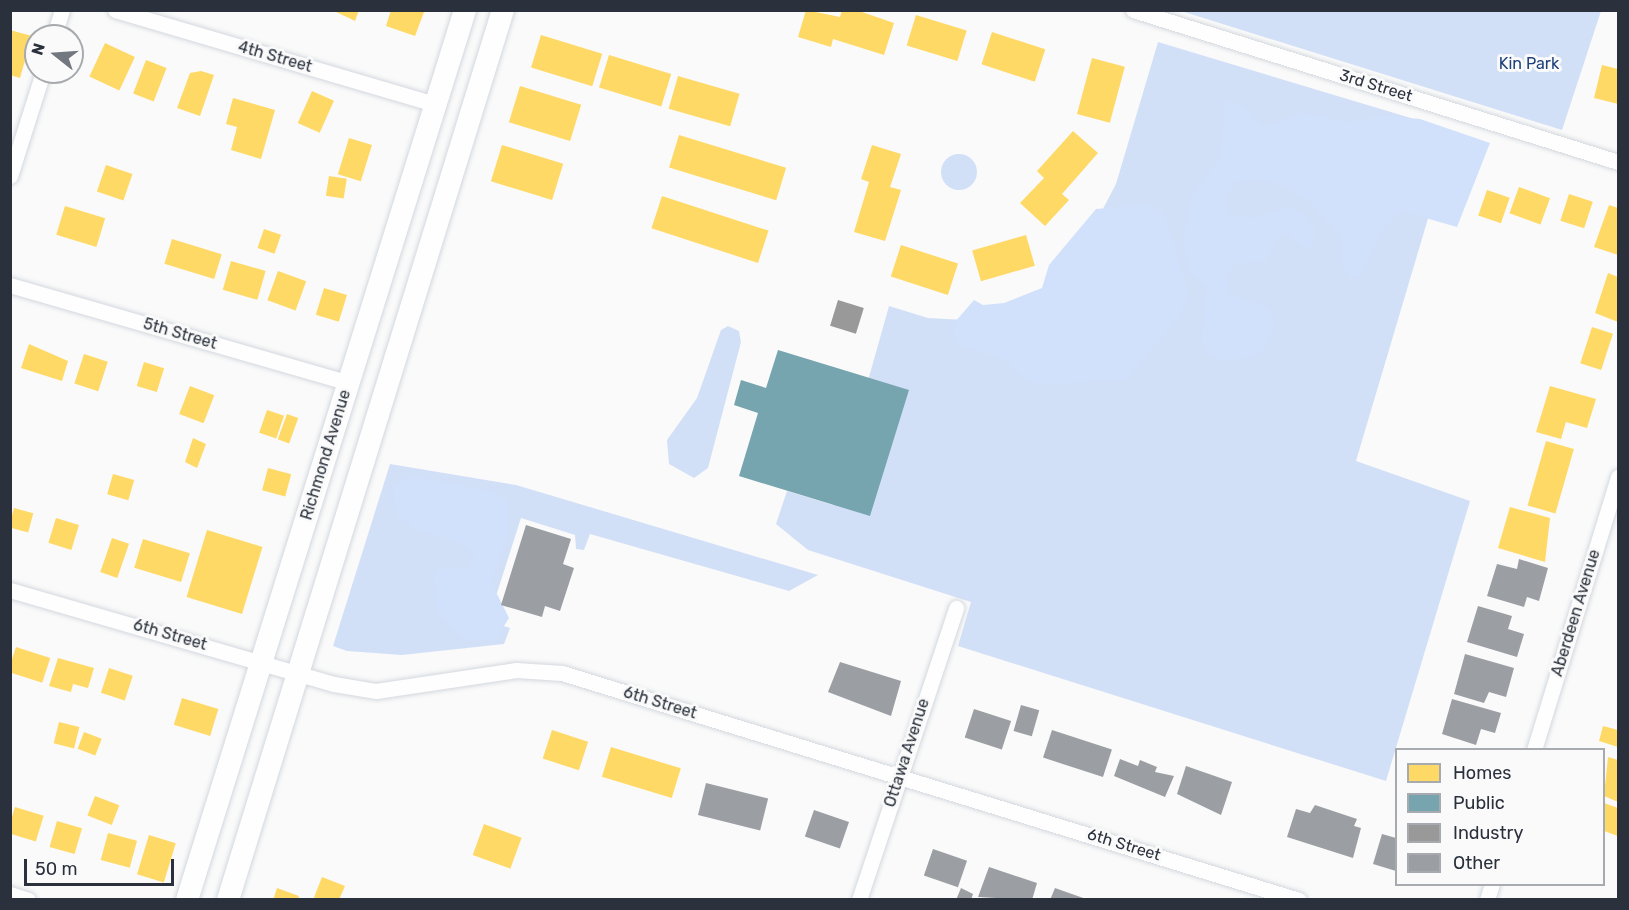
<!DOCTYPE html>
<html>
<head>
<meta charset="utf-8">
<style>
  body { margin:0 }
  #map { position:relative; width:1629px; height:910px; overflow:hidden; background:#fafafa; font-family:Rubik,sans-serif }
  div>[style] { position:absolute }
  .green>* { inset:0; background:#d2e0f7 }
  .round { border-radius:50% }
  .forest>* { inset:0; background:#d1e1fb }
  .homes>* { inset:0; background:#ffd966; transform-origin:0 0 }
  .public>* { inset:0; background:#76a5af }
  .industry>* { inset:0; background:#999; transform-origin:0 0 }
  .building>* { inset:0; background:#9b9ea3; transform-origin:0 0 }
  .roads { filter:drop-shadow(0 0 2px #d3d8de) drop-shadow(0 0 2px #d3d8de) }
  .minor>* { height:15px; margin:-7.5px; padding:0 7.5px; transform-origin:7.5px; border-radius:7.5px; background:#fefefe }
  .secondary>* { height:22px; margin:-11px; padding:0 11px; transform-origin:11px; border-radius:11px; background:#fefefe }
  span { translate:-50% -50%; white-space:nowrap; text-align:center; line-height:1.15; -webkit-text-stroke:6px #fafafa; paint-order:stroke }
  .street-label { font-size:16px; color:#2a313d }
  .park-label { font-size:16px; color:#1e417a }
  .frame { position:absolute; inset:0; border:12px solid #2a313d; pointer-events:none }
  .legend { position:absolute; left:1395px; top:748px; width:210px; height:138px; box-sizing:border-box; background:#fafafa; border:2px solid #a7aaae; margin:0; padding:8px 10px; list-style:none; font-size:18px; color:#2a313d }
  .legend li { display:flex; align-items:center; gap:12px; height:30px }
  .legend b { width:30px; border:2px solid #a7aaae }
  .north { position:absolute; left:24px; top:24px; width:60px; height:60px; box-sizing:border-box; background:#fafafa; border:2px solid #a7aaae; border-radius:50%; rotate:287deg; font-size:16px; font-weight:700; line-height:24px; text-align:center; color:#2a313d }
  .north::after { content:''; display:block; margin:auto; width:21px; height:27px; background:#73777f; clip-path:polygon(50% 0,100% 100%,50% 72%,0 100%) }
  .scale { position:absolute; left:24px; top:859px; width:150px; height:27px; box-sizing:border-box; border:3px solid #2a313d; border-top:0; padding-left:8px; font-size:18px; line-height:21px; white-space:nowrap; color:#2a313d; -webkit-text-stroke:4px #fafafa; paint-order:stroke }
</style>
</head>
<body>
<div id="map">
  <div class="green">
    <div style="clip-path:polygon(1181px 11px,1601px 11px,1562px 130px)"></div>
    <div style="clip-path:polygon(1158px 42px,1454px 131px,1356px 461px,1470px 501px,1386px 781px,958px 646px,971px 602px,808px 550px,776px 524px,787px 491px,833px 505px,889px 306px,928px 318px,966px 320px,1026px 307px,1087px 239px,1116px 184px)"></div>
    <div class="round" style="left:941px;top:154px;width:36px;height:36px"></div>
    <div style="clip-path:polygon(728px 326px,739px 331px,741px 342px,708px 468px,694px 478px,669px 464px,667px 440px,697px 398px,721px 330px)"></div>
    <div style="clip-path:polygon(390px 464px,516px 485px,818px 575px,789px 591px,590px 534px,584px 550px,576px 549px,575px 535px,521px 518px,488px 621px,510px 628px,504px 644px,402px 655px,347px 651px,333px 646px)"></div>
  </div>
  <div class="forest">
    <div style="clip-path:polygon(1226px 100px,1241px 104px,1264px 128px,1300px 113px,1349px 123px,1386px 116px,1420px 119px,1490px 143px,1457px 227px,1401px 211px,1383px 228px,1361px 275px,1352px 277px,1343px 269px,1341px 236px,1308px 200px,1273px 181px,1236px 181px,1224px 198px,1230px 214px,1252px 218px,1289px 207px,1306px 215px,1315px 230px,1310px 252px,1286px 234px,1275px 241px,1265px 261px,1238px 263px,1227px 272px,1228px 294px,1269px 307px,1275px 323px,1268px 344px,1256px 356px,1222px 361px,1209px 355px,1202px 340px,1206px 288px,1189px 271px,1183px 238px,1194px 192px,1220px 158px)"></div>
    <div style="clip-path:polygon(1145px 205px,1164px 213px,1189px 295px,1178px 318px,1126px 379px,1043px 385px,1026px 380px,1003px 358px,955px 343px,954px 323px,974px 300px,983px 305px,1004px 303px,1042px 288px,1049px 265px,1096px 209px)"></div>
    <div style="clip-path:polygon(412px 477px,496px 492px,508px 503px,508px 531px,491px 582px,509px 618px,496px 639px,465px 640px,436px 611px,434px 570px,469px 567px,475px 556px,463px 544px,412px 527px,395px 512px,394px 486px)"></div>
  </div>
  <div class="homes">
    <div style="clip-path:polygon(332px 10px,359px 10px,355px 21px)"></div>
    <div style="clip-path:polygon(391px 10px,424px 12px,415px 36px,386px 26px)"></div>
    <div style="clip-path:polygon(806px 10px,840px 17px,842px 10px,856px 10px,894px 23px,884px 55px,833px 39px,831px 47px,798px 37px)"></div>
    <div style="left:916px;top:15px;width:53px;height:32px;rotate:17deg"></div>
    <div style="clip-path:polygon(10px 30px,32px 36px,20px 78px,10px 75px)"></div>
    <div style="left:992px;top:32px;width:56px;height:34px;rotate:18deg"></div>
    <div style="left:541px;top:35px;width:64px;height:34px;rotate:17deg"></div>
    <div style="left:105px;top:43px;width:33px;height:37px;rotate:25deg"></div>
    <div style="left:609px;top:55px;width:65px;height:34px;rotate:17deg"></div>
    <div style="left:1092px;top:58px;width:34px;height:58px;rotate:15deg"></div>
    <div style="left:146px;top:60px;width:22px;height:36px;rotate:21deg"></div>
    <div style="clip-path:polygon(1602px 65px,1618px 69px,1618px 104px,1594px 98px)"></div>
    <div style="clip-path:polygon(201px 71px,214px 75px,200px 116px,177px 108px,190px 73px)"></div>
    <div style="left:678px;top:76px;width:64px;height:34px;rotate:16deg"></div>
    <div style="left:520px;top:86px;width:64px;height:38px;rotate:17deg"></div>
    <div style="left:312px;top:91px;width:24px;height:35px;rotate:24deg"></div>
    <div style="clip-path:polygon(233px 98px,275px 110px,261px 159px,231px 150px,237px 127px,226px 124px)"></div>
    <div style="clip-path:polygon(1073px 131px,1098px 153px,1062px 194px,1069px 200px,1045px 226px,1020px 203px,1044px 178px,1037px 171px)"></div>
    <div style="left:679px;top:135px;width:112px;height:34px;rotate:17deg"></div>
    <div style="left:349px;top:138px;width:24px;height:38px;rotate:17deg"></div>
    <div style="left:502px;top:145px;width:64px;height:38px;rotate:17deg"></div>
    <div style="clip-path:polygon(872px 145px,901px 154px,890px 187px,901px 190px,885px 241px,854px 232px,869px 182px,861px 179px)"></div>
    <div style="left:106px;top:165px;width:28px;height:28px;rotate:19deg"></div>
    <div style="left:329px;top:176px;width:18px;height:20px;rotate:9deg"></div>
    <div style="left:1519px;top:187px;width:33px;height:28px;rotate:20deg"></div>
    <div style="left:1487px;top:190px;width:24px;height:27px;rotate:19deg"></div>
    <div style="left:1569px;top:194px;width:25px;height:28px;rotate:18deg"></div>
    <div style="left:662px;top:196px;width:112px;height:34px;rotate:18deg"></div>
    <div style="clip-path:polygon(1609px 205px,1618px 208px,1618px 255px,1594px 247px)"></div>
    <div style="left:65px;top:206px;width:42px;height:30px;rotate:17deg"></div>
    <div style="left:264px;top:229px;width:18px;height:20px;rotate:19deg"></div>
    <div style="left:1026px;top:235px;width:32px;height:56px;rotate:74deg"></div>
    <div style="left:172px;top:239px;width:52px;height:26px;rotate:17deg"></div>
    <div style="left:901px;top:245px;width:60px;height:33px;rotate:18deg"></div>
    <div style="left:231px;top:261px;width:36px;height:30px;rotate:16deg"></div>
    <div style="left:278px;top:271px;width:30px;height:31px;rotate:20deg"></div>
    <div style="clip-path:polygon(1608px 273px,1618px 277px,1618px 322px,1595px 313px)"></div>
    <div style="left:324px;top:288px;width:24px;height:28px;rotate:17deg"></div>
    <div style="left:1592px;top:327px;width:22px;height:38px;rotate:18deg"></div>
    <div style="clip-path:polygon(29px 344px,68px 361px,62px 381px,21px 368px)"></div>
    <div style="left:84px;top:354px;width:25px;height:31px;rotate:18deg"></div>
    <div style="left:144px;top:362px;width:21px;height:25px;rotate:17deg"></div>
    <div style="left:190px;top:386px;width:26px;height:30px;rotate:21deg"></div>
    <div style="clip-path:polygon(1550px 386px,1596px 399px,1587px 428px,1566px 422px,1561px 439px,1536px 432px)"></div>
    <div style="left:267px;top:410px;width:18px;height:24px;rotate:19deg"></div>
    <div style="left:287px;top:414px;width:12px;height:27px;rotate:20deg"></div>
    <div style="clip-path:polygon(193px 438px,206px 444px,197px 468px,185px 462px)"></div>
    <div style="left:1546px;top:441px;width:29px;height:67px;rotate:16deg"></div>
    <div style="left:268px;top:468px;width:24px;height:23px;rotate:15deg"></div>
    <div style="left:113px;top:474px;width:22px;height:21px;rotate:16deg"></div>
    <div style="clip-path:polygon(1510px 507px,1550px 518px,1545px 562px,1498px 548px)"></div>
    <div style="left:14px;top:508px;width:20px;height:20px;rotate:15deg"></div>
    <div style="left:56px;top:518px;width:24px;height:26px;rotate:17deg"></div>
    <div style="left:207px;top:530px;width:58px;height:70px;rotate:17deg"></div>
    <div style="left:112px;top:538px;width:18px;height:36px;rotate:19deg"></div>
    <div style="left:143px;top:539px;width:49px;height:30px;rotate:17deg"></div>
    <div style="left:16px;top:647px;width:36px;height:26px;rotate:18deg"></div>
    <div style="clip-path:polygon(58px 658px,94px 668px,88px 688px,73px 684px,71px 692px,49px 686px)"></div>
    <div style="left:109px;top:668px;width:25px;height:26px;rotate:18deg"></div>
    <div style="left:182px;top:698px;width:38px;height:28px;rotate:17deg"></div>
    <div style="left:59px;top:722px;width:21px;height:22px;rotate:14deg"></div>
    <div style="clip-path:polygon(1603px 726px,1618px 730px,1618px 747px,1599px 741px)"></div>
    <div style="left:552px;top:730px;width:38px;height:30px;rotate:18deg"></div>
    <div style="left:84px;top:732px;width:19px;height:18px;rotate:21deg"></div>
    <div style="left:611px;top:747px;width:73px;height:31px;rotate:17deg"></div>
    <div style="clip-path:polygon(1608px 757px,1618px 760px,1618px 802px,1604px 796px)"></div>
    <div style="left:95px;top:796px;width:26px;height:21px;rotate:21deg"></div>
    <div style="clip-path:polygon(1604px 803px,1618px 808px,1618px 836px,1604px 831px)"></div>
    <div style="left:15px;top:807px;width:30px;height:27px;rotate:17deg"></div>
    <div style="left:57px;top:821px;width:26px;height:27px;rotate:16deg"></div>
    <div style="left:484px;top:824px;width:40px;height:33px;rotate:20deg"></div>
    <div style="left:108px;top:833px;width:30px;height:28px;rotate:15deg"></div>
    <div style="left:149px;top:835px;width:28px;height:41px;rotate:17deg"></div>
    <div style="clip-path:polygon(322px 877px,345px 886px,339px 900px,313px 900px)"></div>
    <div style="clip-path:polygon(277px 888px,299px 896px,298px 900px,273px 900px)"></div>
  </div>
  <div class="public">
    <div style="clip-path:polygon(778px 350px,909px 390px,870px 516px,739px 476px,758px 413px,734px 405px,741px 380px,766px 388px)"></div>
  </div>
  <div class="industry">
    <div style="left:838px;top:300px;width:27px;height:27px;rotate:17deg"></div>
  </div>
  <div class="building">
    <div style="clip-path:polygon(526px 525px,571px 539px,563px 564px,574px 568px,560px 611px,545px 606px,542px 617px,501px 605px)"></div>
    <div style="clip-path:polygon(1519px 559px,1548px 568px,1539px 601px,1527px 597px,1524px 607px,1487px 596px,1497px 564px,1517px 569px)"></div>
    <div style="clip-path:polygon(1478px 606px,1512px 616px,1508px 629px,1524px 634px,1517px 657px,1467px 642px)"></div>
    <div style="clip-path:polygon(1465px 654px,1514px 668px,1506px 697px,1489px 692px,1484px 703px,1454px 694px)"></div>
    <div style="clip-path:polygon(840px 662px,901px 681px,891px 716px,828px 692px)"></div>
    <div style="clip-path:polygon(1452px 699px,1501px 713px,1495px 733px,1481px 729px,1476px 745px,1442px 734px)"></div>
    <div style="left:1021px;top:705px;width:19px;height:27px;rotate:16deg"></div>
    <div style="left:974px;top:709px;width:39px;height:30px;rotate:18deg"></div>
    <div style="left:1052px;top:730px;width:63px;height:29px;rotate:18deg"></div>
    <div style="clip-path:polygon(1120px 759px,1138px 766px,1140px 760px,1157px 767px,1155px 772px,1174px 776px,1165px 797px,1114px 776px)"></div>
    <div style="clip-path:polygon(1186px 766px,1232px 782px,1221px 815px,1177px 794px)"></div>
    <div style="left:706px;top:783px;width:64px;height:33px;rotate:14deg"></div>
    <div style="clip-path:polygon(1315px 805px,1357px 819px,1354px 826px,1361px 828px,1353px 858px,1287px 837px,1296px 809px,1310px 813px)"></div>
    <div style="left:814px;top:810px;width:37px;height:28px;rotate:19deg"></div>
    <div style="clip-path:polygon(1382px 834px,1396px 838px,1396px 871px,1373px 864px)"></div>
    <div style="left:933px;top:849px;width:36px;height:28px;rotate:19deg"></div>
    <div style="clip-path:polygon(989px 867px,1037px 883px,1032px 900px,978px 897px)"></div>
    <div style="clip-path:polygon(961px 888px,973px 894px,971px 900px,956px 900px)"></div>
    <div style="clip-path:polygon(1055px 888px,1086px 899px,1086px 900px,1050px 900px)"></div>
  </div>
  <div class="roads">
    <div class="minor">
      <div style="left:115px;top:10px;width:334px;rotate:16.4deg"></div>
      <div style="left:1133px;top:10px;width:508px;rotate:17.4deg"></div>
      <div style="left:54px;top:36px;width:27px;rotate:-73deg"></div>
      <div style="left:10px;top:176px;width:109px;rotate:-72.4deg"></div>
      <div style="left:10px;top:285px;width:353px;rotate:16.1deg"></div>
      <div style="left:10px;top:590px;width:337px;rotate:16.2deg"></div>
      <div style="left:334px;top:684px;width:43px;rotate:9.5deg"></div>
      <div style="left:376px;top:691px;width:142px;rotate:-8.5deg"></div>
      <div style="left:516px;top:670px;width:46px;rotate:3.7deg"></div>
      <div style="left:562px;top:673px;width:771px;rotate:17.12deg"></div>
      <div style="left:1534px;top:750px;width:286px;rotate:-72.9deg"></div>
      <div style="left:10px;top:894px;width:19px;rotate:18deg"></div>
      <div style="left:859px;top:900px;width:308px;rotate:-71.6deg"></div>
      <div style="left:1487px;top:900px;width:17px;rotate:-73deg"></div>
    </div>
    <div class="secondary">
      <div style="left:187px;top:900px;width:932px;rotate:-72.65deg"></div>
      <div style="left:228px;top:900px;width:932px;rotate:-72.83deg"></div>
    </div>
  </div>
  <div class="street-label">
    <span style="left:275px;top:57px;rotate:16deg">4th Street</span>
    <span style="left:1376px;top:86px;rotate:17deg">3rd Street</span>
    <span style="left:180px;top:334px;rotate:16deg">5th Street</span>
    <span style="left:326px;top:455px;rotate:-73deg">Richmond Avenue</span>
    <span style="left:1576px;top:613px;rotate:-73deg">Aberdeen Avenue</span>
    <span style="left:170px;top:635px;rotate:16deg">6th Street</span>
    <span style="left:660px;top:703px;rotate:17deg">6th Street</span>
    <span style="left:907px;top:753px;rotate:-72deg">Ottawa Avenue</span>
    <span style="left:1124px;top:845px;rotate:17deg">6th Street</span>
  </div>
  <div class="park-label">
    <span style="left:1529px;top:64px">Kin Park</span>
  </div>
  <div class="frame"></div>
  <ul class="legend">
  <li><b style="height:16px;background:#ffd966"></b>Homes</li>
  <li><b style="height:16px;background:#76a5af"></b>Public</li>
  <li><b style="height:16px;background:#999"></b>Industry</li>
  <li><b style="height:16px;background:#9b9ea3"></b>Other</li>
  </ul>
  <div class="north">N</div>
  <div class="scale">50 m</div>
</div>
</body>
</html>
